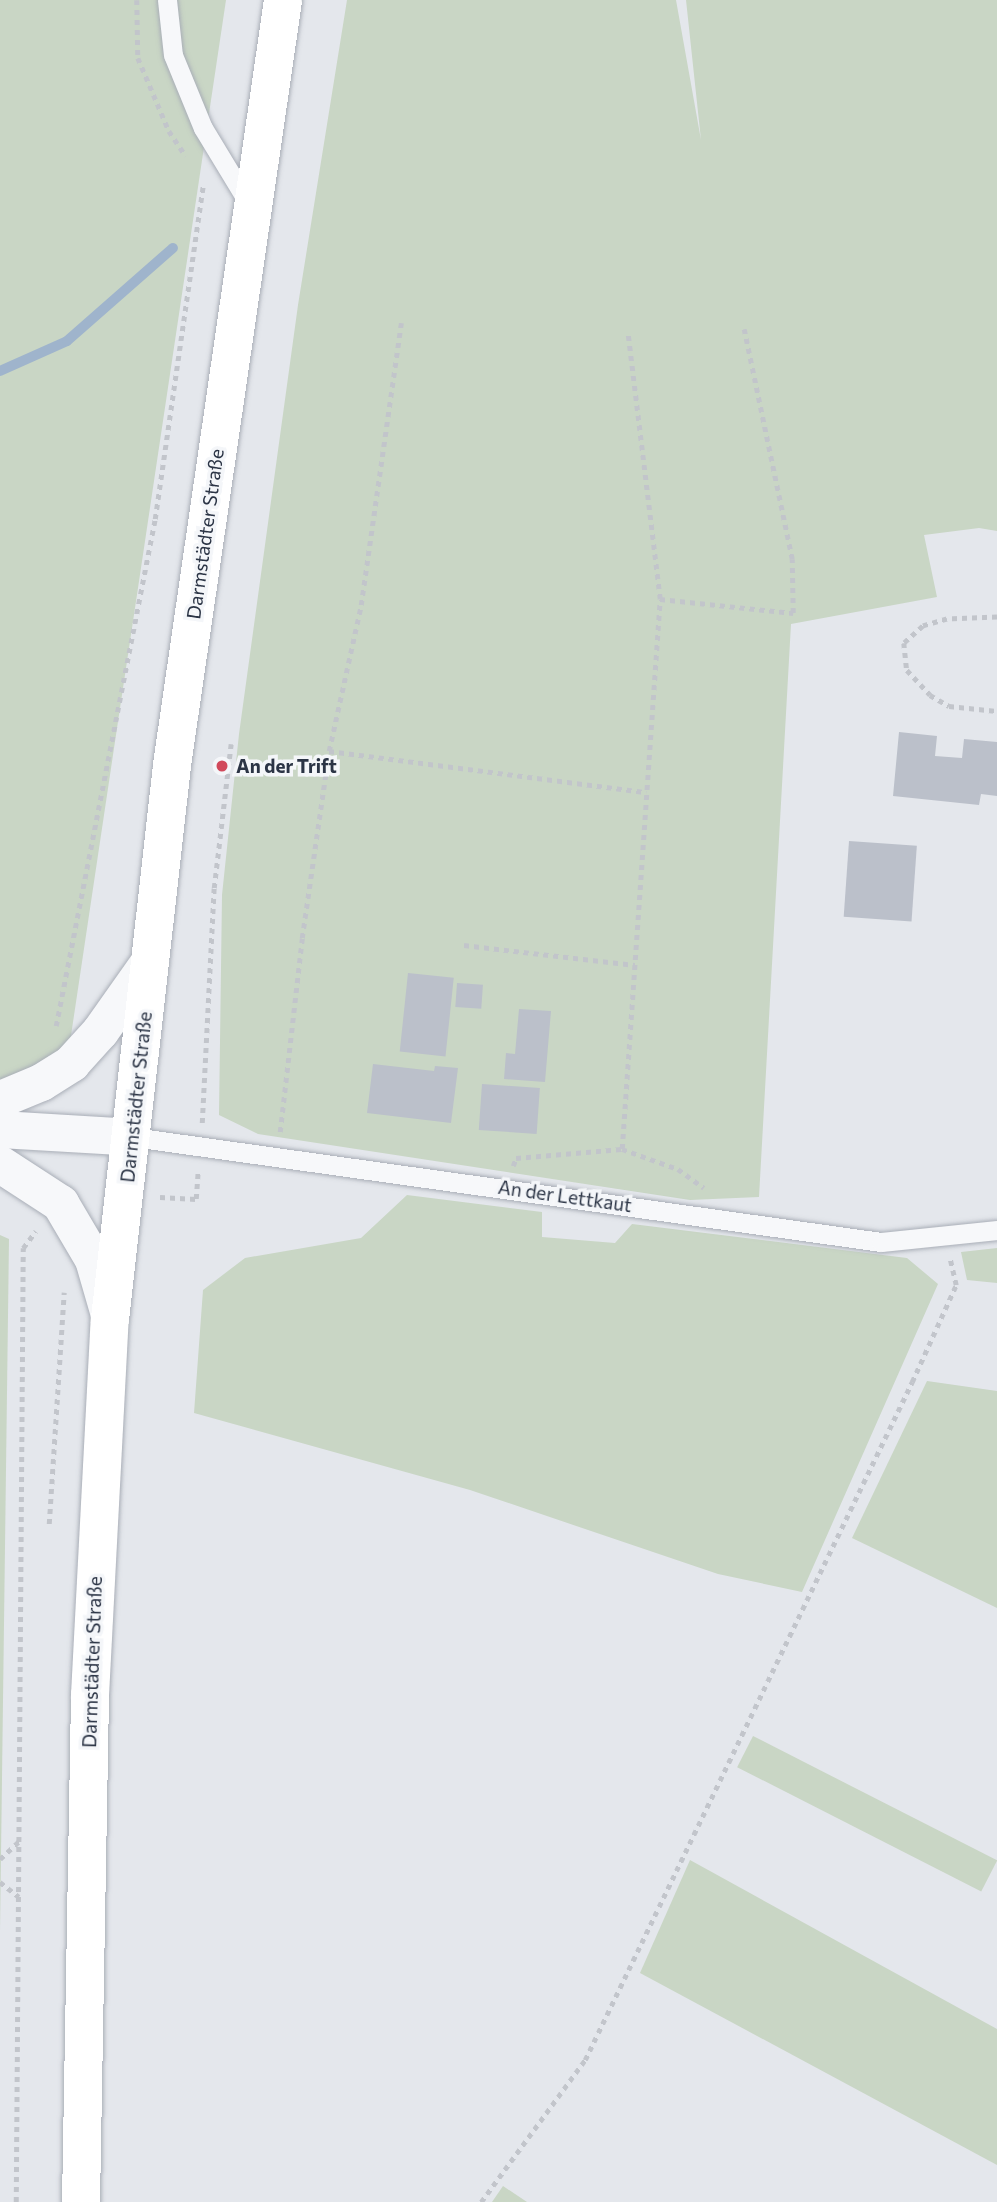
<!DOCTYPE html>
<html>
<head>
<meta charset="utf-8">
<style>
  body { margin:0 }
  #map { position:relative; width:997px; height:2202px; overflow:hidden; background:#e4e7ec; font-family:Commissioner,sans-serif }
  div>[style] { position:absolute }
  .green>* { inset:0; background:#c9d6c5; transform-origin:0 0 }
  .stream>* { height:10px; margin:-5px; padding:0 5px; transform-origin:5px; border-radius:5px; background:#9fb4cc }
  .building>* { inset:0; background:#bbc0ca; transform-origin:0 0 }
  .path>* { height:4.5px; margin-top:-2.25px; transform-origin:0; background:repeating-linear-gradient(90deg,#c2c5cb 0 5px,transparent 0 10px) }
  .roads { filter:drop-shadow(0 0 2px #a9aeb7) drop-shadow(0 0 2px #a9aeb7) }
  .lane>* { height:19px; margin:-9.5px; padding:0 9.5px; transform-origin:9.5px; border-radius:9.5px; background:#f7f8fa }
  .street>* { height:37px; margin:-18.5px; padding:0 18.5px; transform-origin:18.5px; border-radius:18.5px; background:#f7f8fa }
  .secondary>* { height:38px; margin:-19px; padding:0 19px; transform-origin:19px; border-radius:19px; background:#fff }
  .dots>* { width:19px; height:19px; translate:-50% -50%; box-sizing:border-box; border:4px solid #f4f6f9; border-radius:50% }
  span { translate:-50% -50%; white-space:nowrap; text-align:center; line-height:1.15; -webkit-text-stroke:7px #f4f6f9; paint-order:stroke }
  .street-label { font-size:19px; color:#2b3445 }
  .poi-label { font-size:19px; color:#2b3445; font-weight:700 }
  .left { translate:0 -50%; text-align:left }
</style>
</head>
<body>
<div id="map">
  <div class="green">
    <div style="clip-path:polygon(0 0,226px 0,63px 1089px,0 1086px)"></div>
    <div style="clip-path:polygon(347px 0,676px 0,701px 140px,686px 0,997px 0,997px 531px,979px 528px,924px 535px,937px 597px,791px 624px,759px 1197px,690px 1200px,258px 1134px,219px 1115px,222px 895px,239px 734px,298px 305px)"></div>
    <div style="clip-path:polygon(407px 1195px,542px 1212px,542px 1237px,615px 1243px,632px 1224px,907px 1258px,938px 1284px,802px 1592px,718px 1574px,470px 1490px,194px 1413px,203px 1290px,245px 1258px,361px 1238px)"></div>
    <div style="clip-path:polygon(0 1235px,9px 1239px,0 1932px)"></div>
    <div style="clip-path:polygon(997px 1248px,997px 1283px,967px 1280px,961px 1252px)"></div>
    <div style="clip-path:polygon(927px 1381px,997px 1391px,997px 1608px,852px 1538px)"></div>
    <div style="left:753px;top:1736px;width:274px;height:35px;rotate:27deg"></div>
    <div style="clip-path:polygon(690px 1860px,997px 2029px,997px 2165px,640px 1973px)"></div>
    <div style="clip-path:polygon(503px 2186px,527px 2202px,492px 2202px)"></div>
  </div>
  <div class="stream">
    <div style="left:0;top:371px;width:73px;rotate:-24.1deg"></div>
    <div style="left:67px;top:341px;width:141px;rotate:-41.3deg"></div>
  </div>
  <div class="building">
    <div style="clip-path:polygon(899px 732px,937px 736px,935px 756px,962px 758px,964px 739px,997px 742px,997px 796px,981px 794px,979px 805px,893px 796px)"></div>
    <div style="left:849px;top:841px;width:68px;height:76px;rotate:4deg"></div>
    <div style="left:408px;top:973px;width:46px;height:79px;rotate:6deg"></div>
    <div style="left:457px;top:983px;width:26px;height:24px;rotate:4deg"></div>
    <div style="clip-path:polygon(519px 1009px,551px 1011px,545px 1082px,504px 1079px,506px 1053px,515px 1054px)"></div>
    <div style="clip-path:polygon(373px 1064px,434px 1071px,435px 1066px,458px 1068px,451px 1123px,367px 1113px)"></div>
    <div style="left:482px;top:1084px;width:58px;height:46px;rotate:4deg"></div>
  </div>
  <div class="path">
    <div style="left:137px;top:0;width:58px;rotate:89deg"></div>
    <div style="left:138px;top:58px;width:79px;rotate:67deg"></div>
    <div style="left:169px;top:131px;width:30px;rotate:56deg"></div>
    <div style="left:660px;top:599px;width:134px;rotate:6deg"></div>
    <div style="left:793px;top:613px;width:54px;rotate:-91.1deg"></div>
    <div style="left:792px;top:559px;width:235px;rotate:-101.8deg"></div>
    <div style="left:997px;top:617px;width:50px;rotate:177.7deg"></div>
    <div style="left:947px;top:619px;width:25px;rotate:164deg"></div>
    <div style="left:923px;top:626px;width:25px;rotate:138deg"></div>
    <div style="left:904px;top:643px;width:27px;rotate:84deg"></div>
    <div style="left:907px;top:670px;width:34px;rotate:47deg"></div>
    <div style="left:930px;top:695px;width:22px;rotate:30deg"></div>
    <div style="left:949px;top:706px;width:48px;rotate:5.9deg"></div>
    <div style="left:329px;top:751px;width:320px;rotate:7.4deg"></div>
    <div style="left:464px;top:945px;width:172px;rotate:6.7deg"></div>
    <div style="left:56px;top:1026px;width:517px;rotate:-78.95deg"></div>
    <div style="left:155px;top:519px;width:338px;rotate:-81.8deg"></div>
    <div style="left:202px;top:1123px;width:235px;rotate:-87.1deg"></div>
    <div style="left:214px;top:888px;width:145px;rotate:-83.3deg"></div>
    <div style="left:280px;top:1132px;width:195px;rotate:-83.5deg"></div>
    <div style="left:302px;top:938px;width:189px;rotate:-81.8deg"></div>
    <div style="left:329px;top:751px;width:149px;rotate:-77.6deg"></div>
    <div style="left:361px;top:605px;width:285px;rotate:-81.9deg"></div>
    <div style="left:622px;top:1149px;width:551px;rotate:-86.05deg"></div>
    <div style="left:660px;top:599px;width:268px;rotate:-96.9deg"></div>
    <div style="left:513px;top:1166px;width:9px;rotate:-69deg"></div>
    <div style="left:516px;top:1158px;width:106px;rotate:-4.9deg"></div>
    <div style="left:622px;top:1149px;width:59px;rotate:19.7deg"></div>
    <div style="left:678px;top:1169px;width:32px;rotate:36deg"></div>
    <div style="left:160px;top:1197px;width:36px;rotate:3deg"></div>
    <div style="left:196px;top:1199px;width:29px;rotate:-86deg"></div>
    <div style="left:49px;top:1524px;width:232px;rotate:-86.3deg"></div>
    <div style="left:0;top:1859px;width:26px;rotate:-43deg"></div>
    <div style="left:0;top:1882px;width:24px;rotate:38deg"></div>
    <div style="left:16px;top:2202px;width:954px;rotate:-89.58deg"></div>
    <div style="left:23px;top:1248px;width:21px;rotate:-53deg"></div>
    <div style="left:481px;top:2202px;width:176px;rotate:-53.8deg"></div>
    <div style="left:585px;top:2060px;width:753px;rotate:-64.25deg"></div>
    <div style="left:912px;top:1382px;width:107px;rotate:-65.6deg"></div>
    <div style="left:956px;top:1285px;width:26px;rotate:-103deg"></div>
  </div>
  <div class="roads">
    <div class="lane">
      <div style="left:167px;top:0;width:55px;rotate:83.8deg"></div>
      <div style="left:173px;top:55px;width:79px;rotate:67.7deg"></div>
      <div style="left:203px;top:128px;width:89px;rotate:58.8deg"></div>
      <div style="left:133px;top:1137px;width:755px;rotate:7.99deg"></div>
      <div style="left:881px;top:1242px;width:117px;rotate:-5.9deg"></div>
    </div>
    <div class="street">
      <div style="left:0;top:1099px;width:44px;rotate:-22.5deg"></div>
      <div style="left:41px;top:1082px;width:36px;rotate:-32deg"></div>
      <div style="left:71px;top:1063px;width:43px;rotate:-47.8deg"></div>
      <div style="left:100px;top:1031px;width:87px;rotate:-54.8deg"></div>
      <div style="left:0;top:1129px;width:133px;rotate:3.4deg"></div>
      <div style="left:0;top:1164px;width:72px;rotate:33deg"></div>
      <div style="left:60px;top:1203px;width:65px;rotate:59.5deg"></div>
      <div style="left:93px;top:1259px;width:61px;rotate:73.9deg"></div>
    </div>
    <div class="secondary">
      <div style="left:81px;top:2202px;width:507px;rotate:-88.98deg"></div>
      <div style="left:90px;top:1695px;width:377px;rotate:-87deg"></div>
      <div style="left:110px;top:1319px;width:557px;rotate:-83.61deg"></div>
      <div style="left:172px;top:765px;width:773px;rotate:-81.74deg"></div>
    </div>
  </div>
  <div class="dots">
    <div style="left:222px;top:766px;background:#d1495b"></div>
  </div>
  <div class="street-label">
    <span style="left:205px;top:534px;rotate:-82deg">Darmstädter Straße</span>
    <span style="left:136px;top:1097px;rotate:-84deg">Darmstädter Straße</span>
    <span style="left:565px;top:1196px;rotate:8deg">An der Lettkaut</span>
    <span style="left:92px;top:1662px;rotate:-88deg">Darmstädter Straße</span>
  </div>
  <div class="poi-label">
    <span class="left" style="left:236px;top:766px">An der Trift</span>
  </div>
</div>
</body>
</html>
